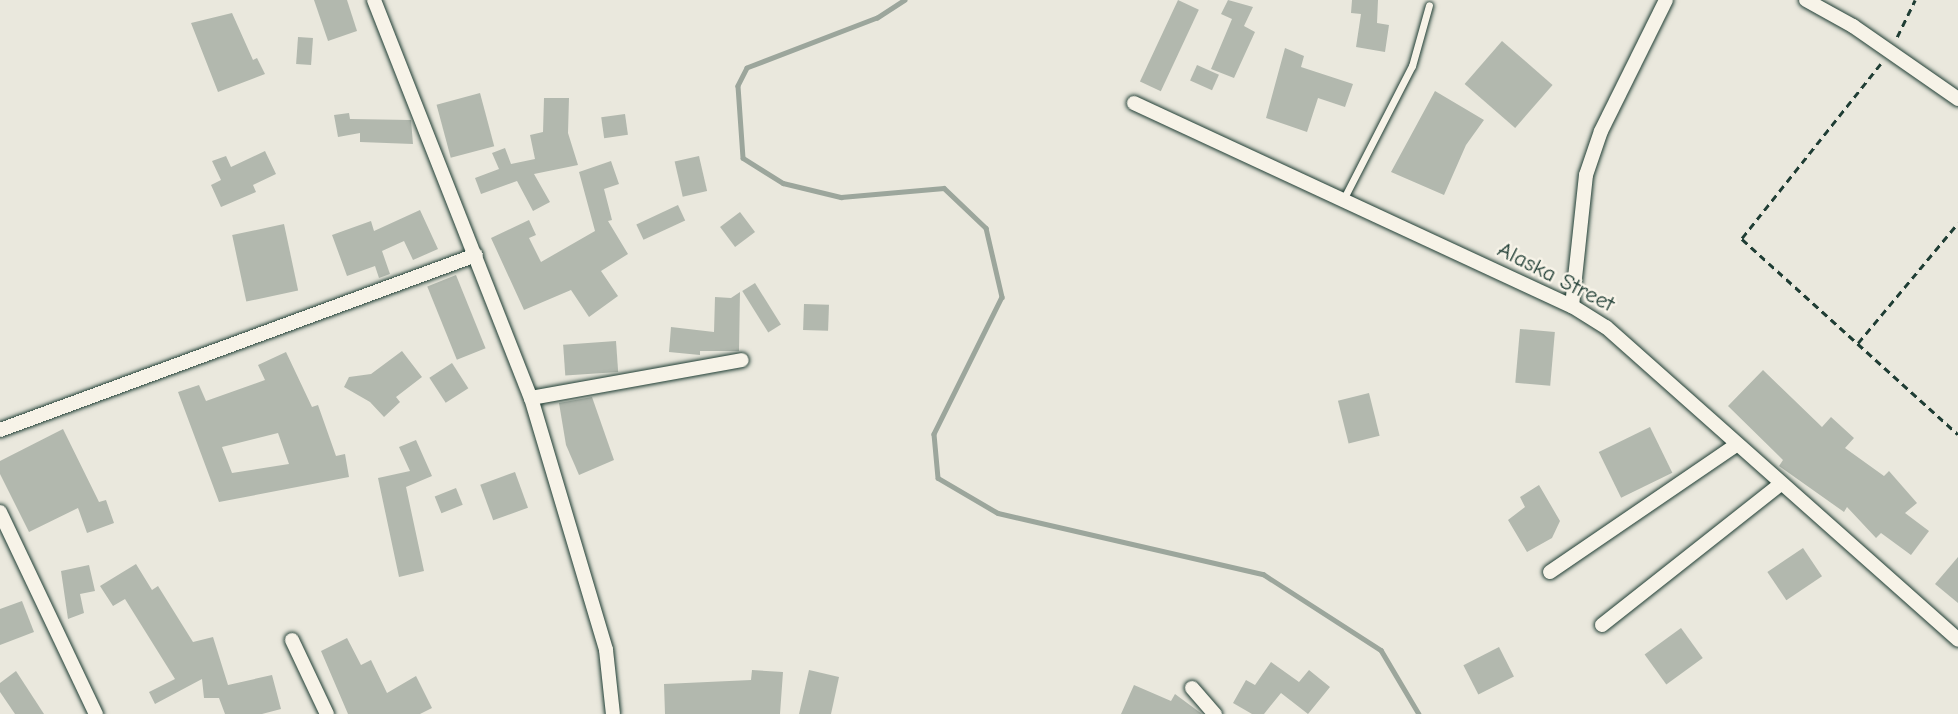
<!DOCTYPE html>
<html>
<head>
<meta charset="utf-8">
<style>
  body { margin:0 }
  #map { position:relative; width:1958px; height:714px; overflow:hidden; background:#eae8dd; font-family:"Comic Neue",sans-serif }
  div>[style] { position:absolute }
  .stream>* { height:4.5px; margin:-2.25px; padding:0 2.25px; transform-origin:2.25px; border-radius:2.25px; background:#9ca69c }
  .building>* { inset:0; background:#b2b8ae; transform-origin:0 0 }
  .path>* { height:2.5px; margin-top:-1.25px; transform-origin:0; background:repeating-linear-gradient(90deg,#1f3d34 0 7px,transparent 0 12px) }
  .roads { filter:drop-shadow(0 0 2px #1f3d34) drop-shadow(0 0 2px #1f3d34) }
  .lane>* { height:7px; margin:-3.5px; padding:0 3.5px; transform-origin:3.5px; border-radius:3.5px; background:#f7f3e8 }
  .street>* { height:14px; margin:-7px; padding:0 7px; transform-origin:7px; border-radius:7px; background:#f7f3e8 }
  span { translate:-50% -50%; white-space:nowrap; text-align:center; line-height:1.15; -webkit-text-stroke:5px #f7f3e8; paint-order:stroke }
  .street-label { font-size:23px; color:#1f3d34 }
</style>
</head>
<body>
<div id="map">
  <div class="stream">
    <div style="left:905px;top:0;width:33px;rotate:147deg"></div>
    <div style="left:877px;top:18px;width:139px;rotate:159deg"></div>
    <div style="left:747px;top:68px;width:20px;rotate:117deg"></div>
    <div style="left:738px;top:86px;width:72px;rotate:86deg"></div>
    <div style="left:743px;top:158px;width:47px;rotate:32deg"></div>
    <div style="left:783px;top:183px;width:60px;rotate:13.6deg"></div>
    <div style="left:841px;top:197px;width:103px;rotate:-5deg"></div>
    <div style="left:944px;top:188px;width:58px;rotate:43.6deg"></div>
    <div style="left:986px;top:228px;width:71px;rotate:76.9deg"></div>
    <div style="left:1002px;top:297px;width:153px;rotate:116.4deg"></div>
    <div style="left:934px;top:434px;width:44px;rotate:84.8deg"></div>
    <div style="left:938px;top:478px;width:69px;rotate:30.3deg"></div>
    <div style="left:998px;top:513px;width:272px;rotate:13deg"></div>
    <div style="left:1263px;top:574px;width:140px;rotate:32.8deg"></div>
    <div style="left:1381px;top:650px;width:74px;rotate:59.3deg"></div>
  </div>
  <div class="building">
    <div style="clip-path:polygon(314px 0,347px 0,357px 31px,328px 41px)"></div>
    <div style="left:1178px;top:0;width:23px;height:90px;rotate:25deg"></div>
    <div style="clip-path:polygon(1228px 0,1253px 7px,1244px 26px,1255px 32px,1234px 78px,1211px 69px,1232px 19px,1221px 14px)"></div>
    <div style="clip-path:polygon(1352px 0,1378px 0,1377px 23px,1389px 25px,1385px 52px,1356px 47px,1361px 14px,1351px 13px)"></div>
    <div style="clip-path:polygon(232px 13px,253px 60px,257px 58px,265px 74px,218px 92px,191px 23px)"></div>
    <div style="left:298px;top:37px;width:15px;height:27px;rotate:4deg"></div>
    <div style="left:1502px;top:41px;width:67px;height:57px;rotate:41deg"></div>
    <div style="clip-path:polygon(1285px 48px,1304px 56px,1301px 67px,1353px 84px,1345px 107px,1318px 98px,1307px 132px,1266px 118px)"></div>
    <div style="left:1197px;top:65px;width:24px;height:17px;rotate:24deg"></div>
    <div style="clip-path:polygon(1435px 91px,1484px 120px,1466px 145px,1444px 195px,1391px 172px)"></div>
    <div style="left:480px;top:93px;width:55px;height:45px;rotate:75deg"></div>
    <div style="clip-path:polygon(544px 98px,569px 98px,568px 133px,578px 165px,534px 174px,550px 202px,533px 211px,517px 181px,481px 194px,475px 178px,499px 169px,492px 153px,505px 148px,511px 164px,535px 159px,530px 135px,543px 132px)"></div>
    <div style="clip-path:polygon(349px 113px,350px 119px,411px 120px,413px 144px,360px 142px,360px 133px,338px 137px,334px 115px)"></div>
    <div style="left:625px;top:114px;width:21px;height:24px;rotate:82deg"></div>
    <div style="clip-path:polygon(265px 151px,276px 174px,253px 185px,256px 192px,221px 207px,211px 185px,221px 180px,212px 161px,226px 156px,231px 167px)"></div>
    <div style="left:699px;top:156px;width:36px;height:25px;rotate:77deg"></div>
    <div style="clip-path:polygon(611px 161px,619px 184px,604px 189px,612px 220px,608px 221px,628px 254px,601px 271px,618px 296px,589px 317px,571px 290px,524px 310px,491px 238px,529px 220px,536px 235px,529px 238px,541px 262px,595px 231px,579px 172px)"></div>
    <div style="left:678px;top:205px;width:17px;height:46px;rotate:65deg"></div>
    <div style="clip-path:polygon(420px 210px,438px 249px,413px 260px,404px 241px,382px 251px,390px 274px,379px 278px,375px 266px,347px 276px,332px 235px,371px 221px,374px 231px)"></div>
    <div style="left:740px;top:212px;width:25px;height:25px;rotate:53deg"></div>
    <div style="left:284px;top:224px;width:68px;height:53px;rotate:78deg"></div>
    <div style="left:456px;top:275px;width:79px;height:31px;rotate:68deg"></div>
    <div style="left:755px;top:283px;width:49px;height:15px;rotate:58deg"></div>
    <div style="clip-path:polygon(740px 292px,739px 351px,700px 351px,700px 355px,669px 352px,671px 327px,714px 332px,715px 297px,731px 298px)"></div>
    <div style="left:804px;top:304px;width:25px;height:26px;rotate:2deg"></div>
    <div style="left:1520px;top:329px;width:35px;height:54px;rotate:5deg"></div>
    <div style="left:616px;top:341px;width:31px;height:53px;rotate:86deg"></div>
    <div style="clip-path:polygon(402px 351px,422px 377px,396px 397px,400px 402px,384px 417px,370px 402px,344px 387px,349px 377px,371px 374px)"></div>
    <div style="clip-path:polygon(evenodd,286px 352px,312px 407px,318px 405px,336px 456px,345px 454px,349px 477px,219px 502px,178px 392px,199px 385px,206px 401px,265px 380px,258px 365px,286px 352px,278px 433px,289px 464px,232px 473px,222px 447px,278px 433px)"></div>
    <div style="left:452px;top:363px;width:30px;height:27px;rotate:57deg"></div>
    <div style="clip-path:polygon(1763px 370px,1822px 427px,1831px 417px,1854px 438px,1845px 448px,1884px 476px,1889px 471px,1917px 503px,1905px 513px,1929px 531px,1911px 555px,1881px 533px,1876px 538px,1847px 507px,1844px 512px,1779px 466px,1783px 460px,1728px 406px)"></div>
    <div style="left:1369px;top:393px;width:44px;height:32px;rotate:76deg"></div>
    <div style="clip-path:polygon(592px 397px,614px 460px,579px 475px,566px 445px,559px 403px)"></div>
    <div style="left:1650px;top:427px;width:51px;height:57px;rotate:64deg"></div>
    <div style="clip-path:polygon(63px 429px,99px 502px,106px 500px,114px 523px,87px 533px,78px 508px,29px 532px,0 474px,0 461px)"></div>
    <div style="clip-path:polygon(416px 440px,432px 476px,406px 487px,424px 571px,399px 577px,378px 478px,410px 471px,399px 447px)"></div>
    <div style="left:515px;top:472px;width:38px;height:37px;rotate:70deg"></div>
    <div style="clip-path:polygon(1539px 485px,1560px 521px,1552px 538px,1527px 552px,1508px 520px,1525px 507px,1520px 497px)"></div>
    <div style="left:456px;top:488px;width:18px;height:23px;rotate:68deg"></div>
    <div style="left:1803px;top:548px;width:34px;height:43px;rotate:56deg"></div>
    <div style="clip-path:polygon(1958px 557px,1958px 603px,1935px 584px)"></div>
    <div style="clip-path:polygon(136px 564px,152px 590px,158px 586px,193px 642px,213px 637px,228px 685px,272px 675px,281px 709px,262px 714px,225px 714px,219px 698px,204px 698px,202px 679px,155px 704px,149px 692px,175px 679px,125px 599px,113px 606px,100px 586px)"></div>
    <div style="clip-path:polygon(89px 565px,95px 591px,80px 594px,84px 613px,68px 619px,61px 571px)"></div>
    <div style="clip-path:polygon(22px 601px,34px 632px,0 645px,0 609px)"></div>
    <div style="left:1681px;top:628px;width:37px;height:45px;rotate:54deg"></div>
    <div style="clip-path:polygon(347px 638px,361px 665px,371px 660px,387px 693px,416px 676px,432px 708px,420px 714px,348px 714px,321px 651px)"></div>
    <div style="left:1499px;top:647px;width:33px;height:40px;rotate:63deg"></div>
    <div style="clip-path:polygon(1271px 662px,1299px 682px,1309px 670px,1330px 687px,1308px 714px,1281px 693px,1264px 714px,1252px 714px,1233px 703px,1246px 680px,1255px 685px)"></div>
    <div style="clip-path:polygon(752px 670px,783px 672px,780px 714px,665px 714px,664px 684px,751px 680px)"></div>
    <div style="clip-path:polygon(809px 670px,839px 677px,831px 714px,799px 714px)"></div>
    <div style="clip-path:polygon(16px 671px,44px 714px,15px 714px,0 692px,0 683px)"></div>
    <div style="clip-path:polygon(1134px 685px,1171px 701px,1175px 694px,1202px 714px,1121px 714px)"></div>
  </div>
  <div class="path">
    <div style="left:1897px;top:37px;width:41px;rotate:-64.1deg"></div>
    <div style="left:1881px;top:64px;width:223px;rotate:128.5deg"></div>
    <div style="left:1742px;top:239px;width:291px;rotate:42.1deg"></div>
    <div style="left:1858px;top:343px;width:156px;rotate:-50.2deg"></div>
  </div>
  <div class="roads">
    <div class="lane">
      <div style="left:1343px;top:200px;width:151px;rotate:-62.8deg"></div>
      <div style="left:1412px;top:66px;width:63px;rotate:-74.4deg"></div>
    </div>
    <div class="street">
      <div style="left:374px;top:0;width:428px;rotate:68.5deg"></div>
      <div style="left:531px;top:398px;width:263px;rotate:73.4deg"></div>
      <div style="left:606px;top:650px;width:64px;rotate:83.8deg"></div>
      <div style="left:1806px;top:0;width:54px;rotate:29deg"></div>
      <div style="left:1853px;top:26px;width:128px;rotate:34.8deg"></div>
      <div style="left:1134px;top:103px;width:483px;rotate:24.9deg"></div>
      <div style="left:1572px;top:306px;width:40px;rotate:32deg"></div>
      <div style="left:1606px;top:327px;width:471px;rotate:41.6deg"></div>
      <div style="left:1572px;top:306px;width:132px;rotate:-83.9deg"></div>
      <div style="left:1586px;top:175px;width:46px;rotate:-71.2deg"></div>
      <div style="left:1601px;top:131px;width:146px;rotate:-63.6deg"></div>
      <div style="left:531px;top:398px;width:214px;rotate:-10.2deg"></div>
      <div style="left:0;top:430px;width:507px;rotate:-20.19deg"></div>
      <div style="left:0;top:512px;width:224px;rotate:64.6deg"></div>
      <div style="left:1550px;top:572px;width:224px;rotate:-34.3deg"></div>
      <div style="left:1602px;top:625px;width:226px;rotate:-38.3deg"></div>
      <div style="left:292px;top:640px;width:82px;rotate:64.7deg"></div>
      <div style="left:1192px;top:688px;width:35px;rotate:49deg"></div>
    </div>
  </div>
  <div class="street-label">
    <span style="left:1556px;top:277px;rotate:27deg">Alaska Street</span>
  </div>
</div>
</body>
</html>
